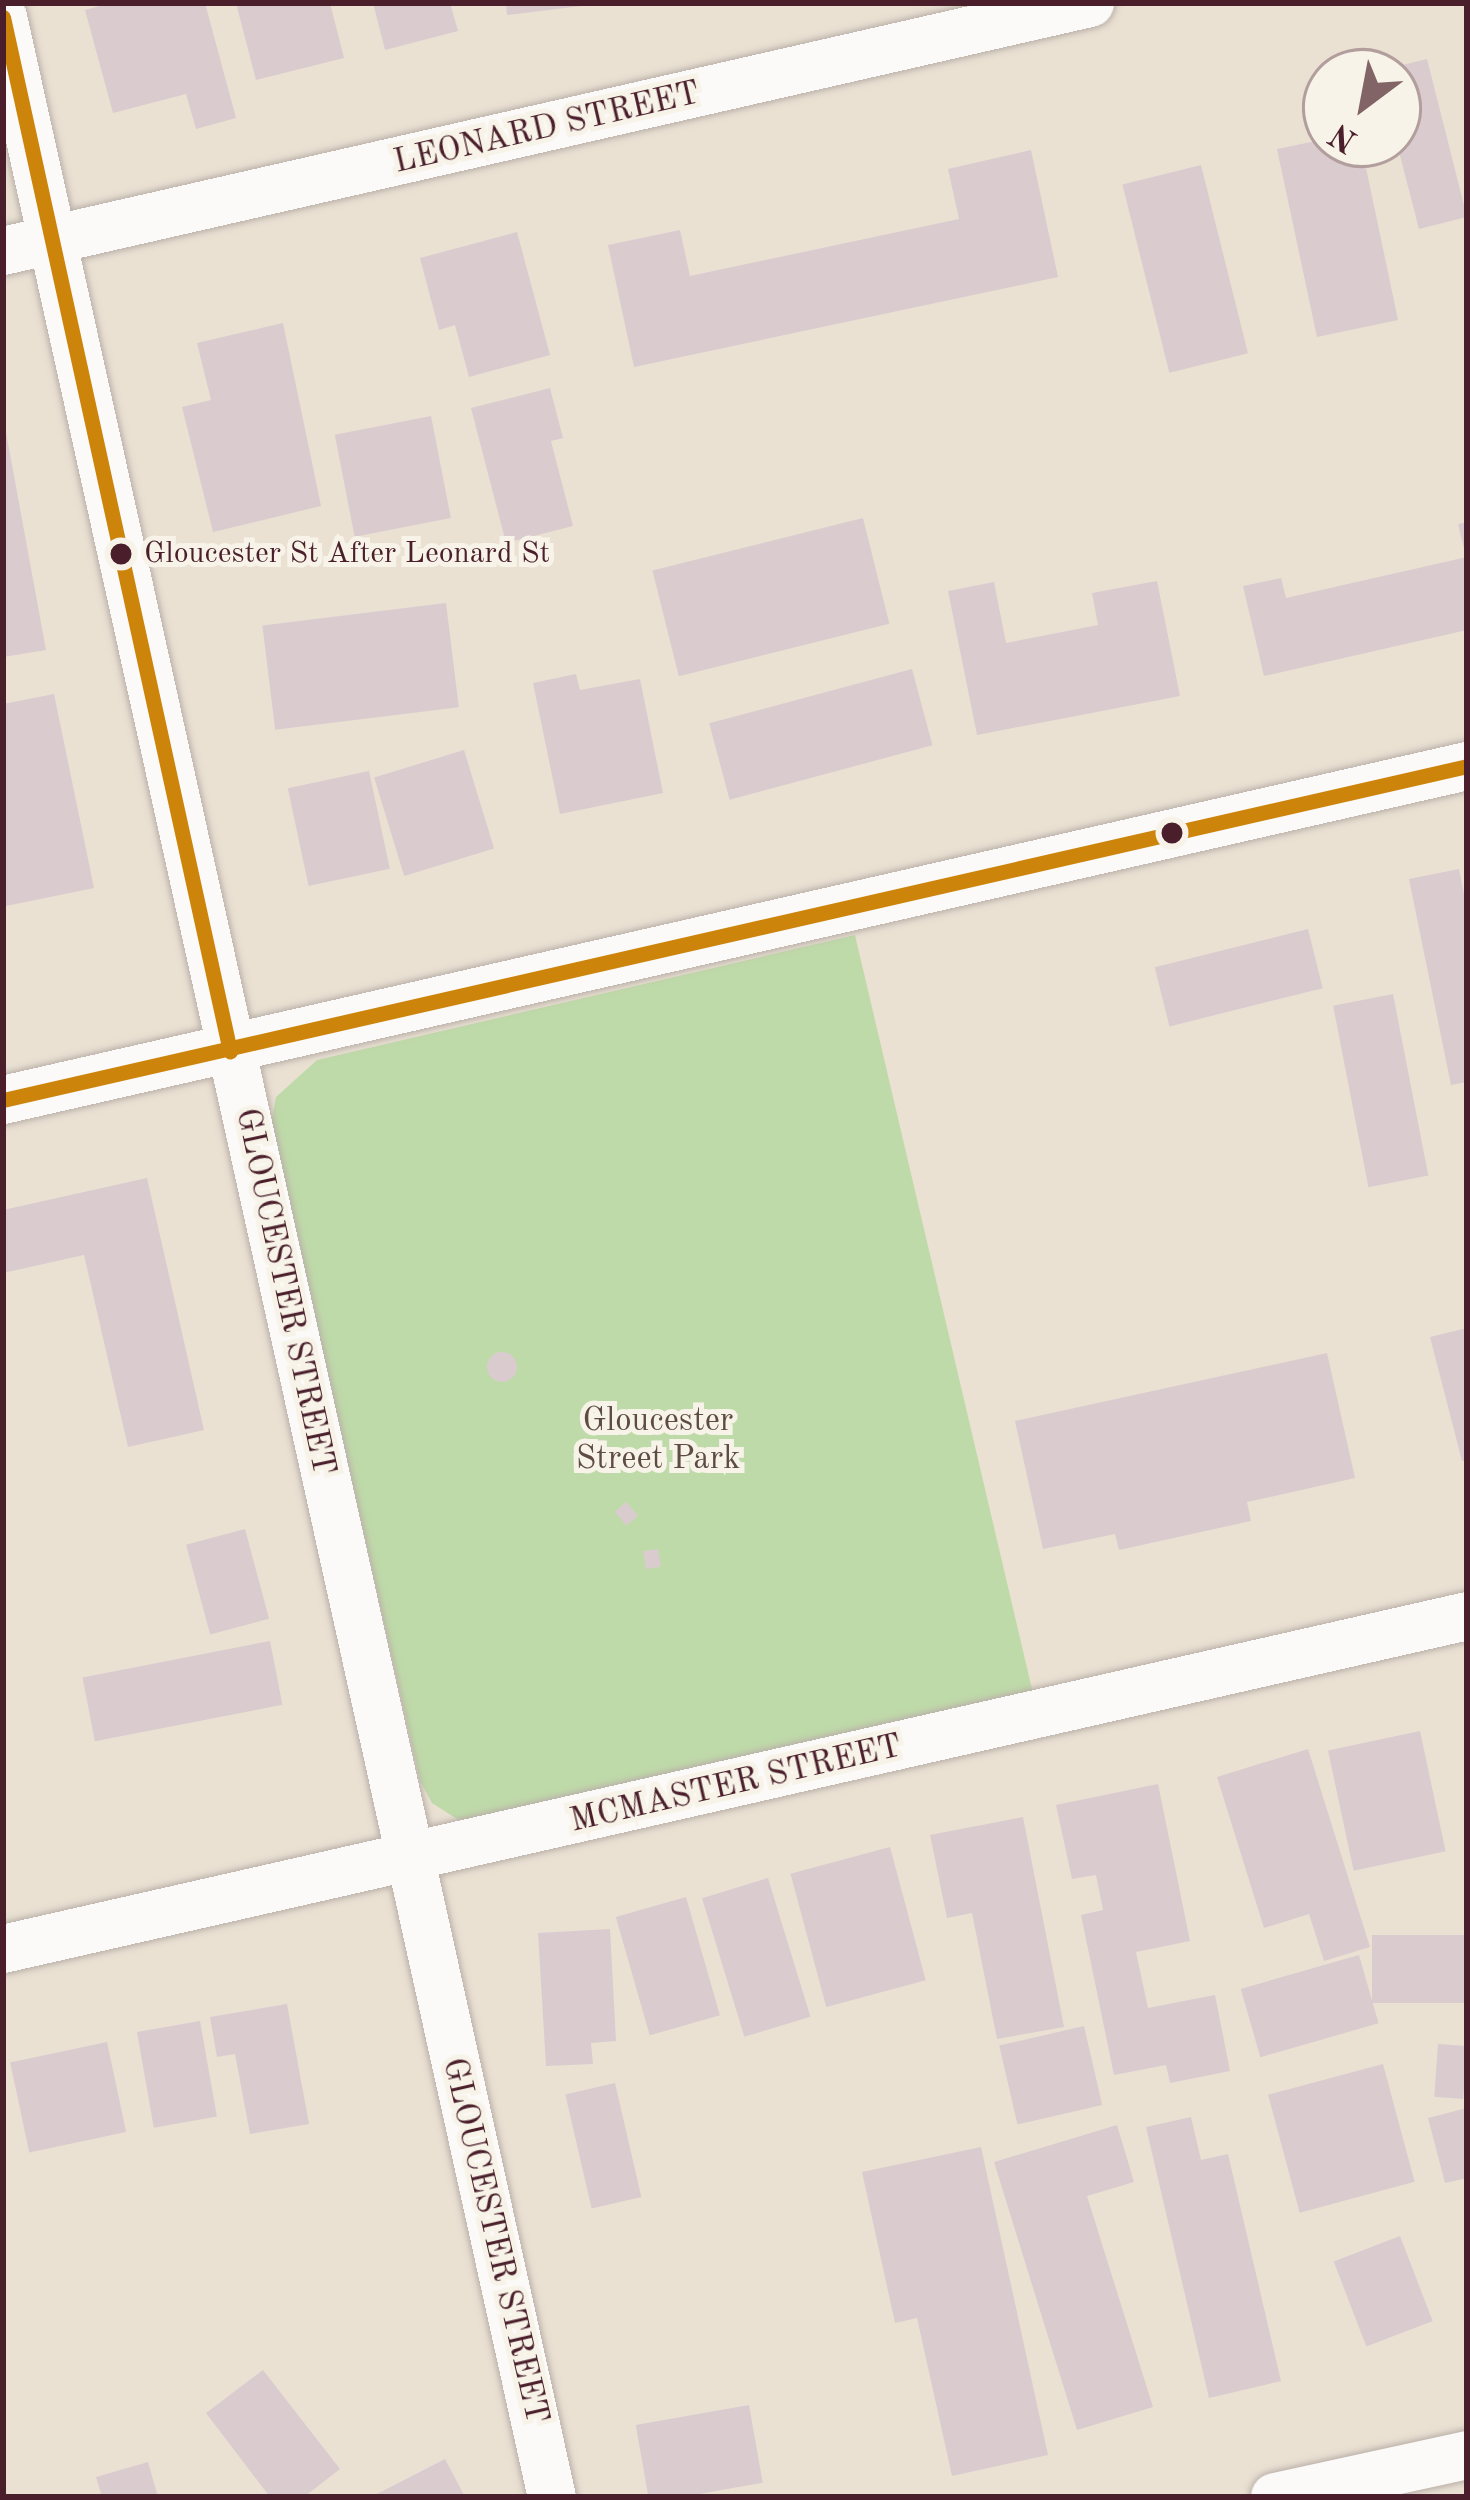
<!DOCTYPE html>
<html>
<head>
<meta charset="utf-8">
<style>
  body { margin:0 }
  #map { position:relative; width:1470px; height:2500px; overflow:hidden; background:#eae1d3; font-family:"Old Standard TT",serif }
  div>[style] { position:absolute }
  .green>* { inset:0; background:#bfdaa9 }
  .building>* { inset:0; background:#dacbcf; transform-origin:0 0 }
  .round { border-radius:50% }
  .roads { filter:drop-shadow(0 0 3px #bab0a9) drop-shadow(0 0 3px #bab0a9) }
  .minor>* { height:48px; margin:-24px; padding:0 24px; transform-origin:24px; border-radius:24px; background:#fcfaf8 }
  .bus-1>* { height:15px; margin:-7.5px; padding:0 7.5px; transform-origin:7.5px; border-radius:7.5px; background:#cc840b }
  .dots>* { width:33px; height:33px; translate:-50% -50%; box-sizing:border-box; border:6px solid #f7f3e8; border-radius:50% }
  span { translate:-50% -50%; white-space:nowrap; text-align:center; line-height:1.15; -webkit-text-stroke:10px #f7f3e8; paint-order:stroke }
  .bus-label { font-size:30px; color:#4a1f2b }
  .left { translate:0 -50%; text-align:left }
  .street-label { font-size:33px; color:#4a1f2b }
  .park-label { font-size:33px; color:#5e4c42 }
  .frame { position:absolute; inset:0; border:6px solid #4a1f2b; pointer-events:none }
  .north { position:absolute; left:1302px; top:48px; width:120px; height:120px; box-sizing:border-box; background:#f7f3e8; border:3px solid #b29e9c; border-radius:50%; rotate:212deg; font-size:33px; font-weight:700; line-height:48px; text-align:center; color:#4a1f2b }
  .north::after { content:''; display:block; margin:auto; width:42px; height:54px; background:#826366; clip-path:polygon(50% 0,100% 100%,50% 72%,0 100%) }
</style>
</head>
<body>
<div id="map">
  <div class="green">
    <div style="clip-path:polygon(855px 935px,1035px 1702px,486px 1825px,457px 1819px,432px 1803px,420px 1781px,271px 1124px,276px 1097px,317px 1060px)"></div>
  </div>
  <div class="building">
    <div style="clip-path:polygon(111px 3px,205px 3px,236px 118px,196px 129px,186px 94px,113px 113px,85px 10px)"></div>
    <div style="clip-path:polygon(236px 3px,330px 3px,344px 58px,256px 80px)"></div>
    <div style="clip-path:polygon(373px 3px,450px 3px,458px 31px,385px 50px)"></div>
    <div style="clip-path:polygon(506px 3px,581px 3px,581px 6px,507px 15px)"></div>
    <div style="clip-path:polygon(1427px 59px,1467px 217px,1419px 229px,1397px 144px,1398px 72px,1382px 70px)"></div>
    <div style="clip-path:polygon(1326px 139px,1361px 144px,1398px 320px,1317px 337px,1277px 149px)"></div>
    <div style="clip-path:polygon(1031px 150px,1058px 277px,634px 367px,608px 245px,680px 230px,690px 276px,959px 219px,948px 169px)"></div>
    <div style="left:1201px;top:165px;width:194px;height:81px;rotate:76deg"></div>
    <div style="clip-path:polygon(517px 232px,550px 355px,469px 377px,455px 325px,439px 330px,420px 258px)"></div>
    <div style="clip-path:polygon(283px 323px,321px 506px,213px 532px,182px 407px,211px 400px,197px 343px)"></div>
    <div style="clip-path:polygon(550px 388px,563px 438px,551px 441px,573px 526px,506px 543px,471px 408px)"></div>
    <div style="clip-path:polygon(3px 416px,46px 650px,3px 657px)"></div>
    <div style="left:431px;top:416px;width:104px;height:98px;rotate:79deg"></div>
    <div style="left:863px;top:518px;width:109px;height:217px;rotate:76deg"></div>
    <div style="clip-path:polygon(1467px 522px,1467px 553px,1465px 553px,1458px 524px)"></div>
    <div style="clip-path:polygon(1467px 557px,1467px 630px,1264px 676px,1243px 586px,1281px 578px,1286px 598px)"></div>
    <div style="clip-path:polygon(1157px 581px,1180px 696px,977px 735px,948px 591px,994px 582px,1006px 643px,1098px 625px,1092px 593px)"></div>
    <div style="left:446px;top:603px;width:105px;height:185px;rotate:83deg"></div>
    <div style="left:912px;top:669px;width:79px;height:210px;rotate:75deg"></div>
    <div style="clip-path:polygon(576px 674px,580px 690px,640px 679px,663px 793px,560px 814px,533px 683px)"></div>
    <div style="clip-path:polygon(54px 694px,94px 888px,6px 906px,3px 704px)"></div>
    <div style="left:464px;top:750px;width:103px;height:94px;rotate:73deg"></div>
    <div style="left:369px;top:771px;width:100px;height:83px;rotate:78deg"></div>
    <div style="clip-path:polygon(1459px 869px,1467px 909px,1467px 1082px,1451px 1085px,1409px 879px)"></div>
    <div style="left:1308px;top:929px;width:61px;height:158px;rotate:76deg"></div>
    <div style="left:1393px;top:994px;width:185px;height:61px;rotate:79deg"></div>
    <div style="clip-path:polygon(147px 1178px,204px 1430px,128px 1447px,84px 1255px,3px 1273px,3px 1210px)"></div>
    <div style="clip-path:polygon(1467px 1328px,1467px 1460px,1462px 1461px,1430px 1337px)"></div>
    <div class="round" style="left:487px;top:1352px;width:30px;height:30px"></div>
    <div style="clip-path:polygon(1327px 1353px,1355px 1478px,1247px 1502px,1251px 1521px,1119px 1550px,1115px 1534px,1043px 1549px,1015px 1421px)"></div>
    <div style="left:626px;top:1502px;width:18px;height:15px;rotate:49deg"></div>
    <div style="left:245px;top:1529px;width:93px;height:61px;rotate:75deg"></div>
    <div style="left:658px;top:1549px;width:18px;height:15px;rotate:81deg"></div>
    <div style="left:270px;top:1641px;width:65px;height:191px;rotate:79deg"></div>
    <div style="left:1420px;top:1731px;width:123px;height:94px;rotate:78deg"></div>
    <div style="clip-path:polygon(1308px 1749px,1370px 1947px,1324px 1961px,1309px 1914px,1264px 1928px,1217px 1777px)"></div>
    <div style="clip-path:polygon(1158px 1784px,1190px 1941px,1136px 1952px,1148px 2008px,1215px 1995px,1230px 2071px,1170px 2083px,1166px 2065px,1114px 2075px,1081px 1915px,1103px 1910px,1096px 1875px,1072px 1879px,1056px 1805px)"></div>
    <div style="clip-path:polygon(1023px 1817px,1064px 2027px,997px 2039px,972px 1913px,947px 1918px,930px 1835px)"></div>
    <div style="left:890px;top:1847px;width:138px;height:103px;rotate:75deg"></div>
    <div style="left:768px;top:1878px;width:145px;height:69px;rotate:73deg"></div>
    <div style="left:686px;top:1897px;width:123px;height:73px;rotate:74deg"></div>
    <div style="clip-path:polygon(610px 1929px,616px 2041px,591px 2043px,593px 2064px,546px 2066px,538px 1933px)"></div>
    <div style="left:1467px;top:1935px;width:68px;height:95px;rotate:90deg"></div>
    <div style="left:1359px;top:1955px;width:71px;height:123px;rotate:74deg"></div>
    <div style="clip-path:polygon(287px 2004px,309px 2124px,250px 2134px,235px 2054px,217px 2057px,210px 2017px)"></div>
    <div style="left:200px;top:2021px;width:97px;height:64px;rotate:80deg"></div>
    <div style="left:1084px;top:2026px;width:81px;height:87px;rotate:77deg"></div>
    <div style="left:107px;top:2042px;width:92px;height:99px;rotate:78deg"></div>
    <div style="left:1438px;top:2044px;width:29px;height:53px;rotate:4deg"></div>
    <div style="left:1383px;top:2064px;width:122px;height:119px;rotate:75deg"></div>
    <div style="left:615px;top:2083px;width:117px;height:51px;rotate:77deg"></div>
    <div style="clip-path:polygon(1467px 2108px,1467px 2178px,1445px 2183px,1428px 2118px)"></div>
    <div style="clip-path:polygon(1191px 2117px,1201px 2160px,1228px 2154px,1281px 2381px,1209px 2398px,1146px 2127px)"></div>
    <div style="clip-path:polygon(1117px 2125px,1134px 2182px,1087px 2196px,1153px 2407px,1077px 2430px,994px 2162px)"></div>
    <div style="clip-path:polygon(981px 2147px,1048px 2455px,952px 2476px,917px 2318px,895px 2323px,862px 2172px)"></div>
    <div style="left:1400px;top:2236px;width:91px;height:71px;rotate:69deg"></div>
    <div style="clip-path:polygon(263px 2370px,340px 2469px,304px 2497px,270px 2497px,206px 2413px)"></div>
    <div style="left:749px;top:2405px;width:79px;height:115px;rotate:80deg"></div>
    <div style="clip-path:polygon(445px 2459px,465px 2497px,371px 2497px)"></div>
    <div style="clip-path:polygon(148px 2462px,158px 2497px,102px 2497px,96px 2477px)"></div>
  </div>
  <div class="roads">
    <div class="minor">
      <div style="left:3px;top:17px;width:2540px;rotate:77.52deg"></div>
      <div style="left:3px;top:251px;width:1115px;rotate:-12.85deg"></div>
      <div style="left:3px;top:1100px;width:1502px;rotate:-12.85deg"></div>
      <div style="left:3px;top:1949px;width:1501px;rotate:-12.81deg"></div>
      <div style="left:1275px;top:2497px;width:197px;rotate:-12.3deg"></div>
    </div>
  </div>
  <div class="bus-1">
    <div style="left:3px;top:17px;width:1059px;rotate:77.62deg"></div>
    <div style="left:3px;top:1100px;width:1502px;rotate:-12.85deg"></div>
  </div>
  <div class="dots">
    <div style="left:121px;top:554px;background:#4a1f2b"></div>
    <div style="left:1172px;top:833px;background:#4a1f2b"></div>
  </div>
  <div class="bus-label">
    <span class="left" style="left:144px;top:554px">Gloucester St After Leonard St</span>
  </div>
  <div class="street-label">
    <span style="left:547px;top:129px;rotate:-13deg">LEONARD STREET</span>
    <span style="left:284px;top:1292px;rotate:78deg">GLOUCESTER STREET</span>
    <span style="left:736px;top:1785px;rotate:-13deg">MCMASTER STREET</span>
    <span style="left:494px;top:2241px;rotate:77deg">GLOUCESTER STREET</span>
  </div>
  <div class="park-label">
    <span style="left:658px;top:1441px">Gloucester<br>Street Park</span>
  </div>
  <div class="frame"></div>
  <div class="north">N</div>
</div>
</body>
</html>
